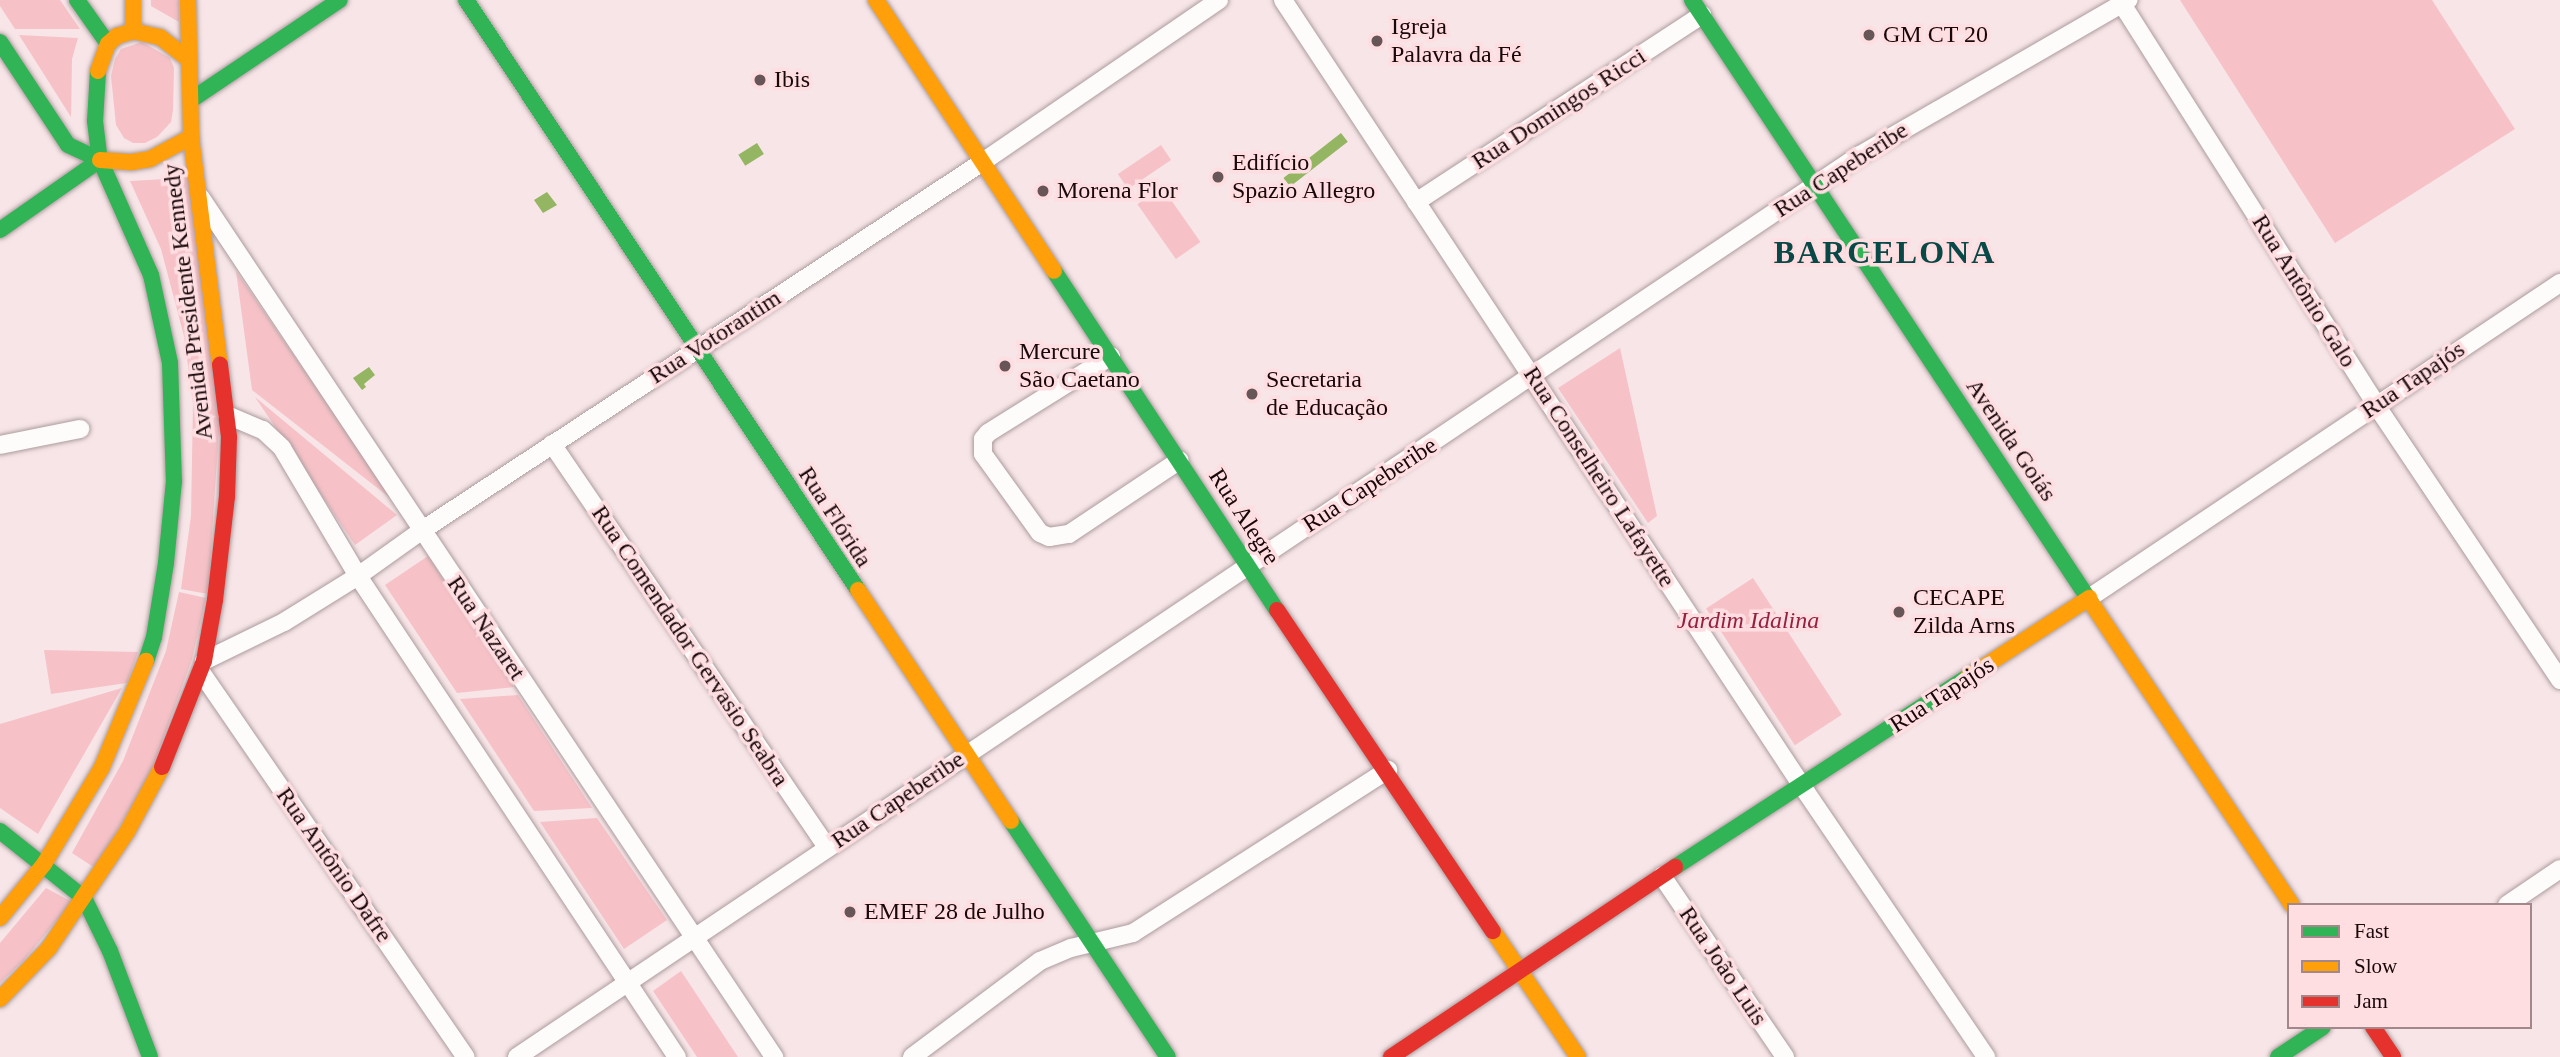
<!DOCTYPE html>
<html>
<head>
<meta charset="utf-8">
<style>
  body { margin:0 }
  #map { position:relative; width:2560px; height:1057px; overflow:hidden; background:#f7e5e7; font-family:Georgia,serif }
  div>[style] { position:absolute }
  .green>* { inset:0; background:#f6c2c8; transform-origin:0 0 }
  .water>* { inset:0; background:#94b561; transform-origin:0 0 }
  .roads { filter:drop-shadow(0 0 2px #ac9c9e) drop-shadow(0 0 2px #ac9c9e) }
  .street>* { height:18px; margin:-9px; padding:0 9px; transform-origin:9px; border-radius:9px; background:#fefbfb }
  .fast>* { height:16px; margin:-8px; padding:0 8px; transform-origin:8px; border-radius:8px; background:#30b455 }
  .slow>* { height:16px; margin:-8px; padding:0 8px; transform-origin:8px; border-radius:8px; background:#ff9f0a }
  .jam>* { height:16px; margin:-8px; padding:0 8px; transform-origin:8px; border-radius:8px; background:#e5322d }
  .dots>* { width:19px; height:19px; translate:-50% -50%; box-sizing:border-box; border:4px solid #fedee1; border-radius:50% }
  span { translate:-50% -50%; white-space:nowrap; text-align:center; line-height:1.15; -webkit-text-stroke:7px #fedee1; paint-order:stroke }
  .poi-label { font-size:24px; color:#19080a }
  .left { translate:0 -50%; text-align:left }
  .street-label { font-size:24px; color:#19080a }
  .park-label { font-size:24px; color:#95213f; font-style:italic }
  .district-label { font-size:32px; color:#084947; font-weight:700; letter-spacing:2px }
  .legend { position:absolute; left:2287px; top:903px; width:245px; height:126px; box-sizing:border-box; background:#fedee1; border:2px solid #a2888b; margin:0; padding:9px 12px; list-style:none; font-size:21px; color:#19080a }
  .legend li { display:flex; align-items:center; gap:14px; height:35px }
  .legend b { width:35px; border:2px solid #a2888b }
</style>
</head>
<body>
<div id="map">
  <div class="green">
    <div style="clip-path:polygon(0 0,60px 0,80px 29px,15px 29px,0 6px)"></div>
    <div style="clip-path:polygon(151px 0,179px 0,179px 22px,151px 6px)"></div>
    <div style="clip-path:polygon(2180px 0,2432px 0,2515px 129px,2335px 243px)"></div>
    <div style="clip-path:polygon(19px 35px,78px 38px,72px 59px,71px 117px)"></div>
    <div style="clip-path:polygon(142px 42px,170px 58px,174px 68px,173px 110px,171px 122px,157px 137px,145px 143px,133px 143px,124px 138px,116px 125px,111px 76px,115px 59px,121px 49px)"></div>
    <div style="left:1161px;top:145px;width:18px;height:52px;rotate:56deg"></div>
    <div style="clip-path:polygon(187px 166px,220px 415px,208px 594px,181px 589px,191px 516px,193px 404px,184px 336px,161px 249px,130px 181px,165px 179px)"></div>
    <div style="left:1162px;top:187px;width:67px;height:30px;rotate:55deg"></div>
    <div style="clip-path:polygon(236px 271px,394px 501px,252px 390px)"></div>
    <div style="clip-path:polygon(1620px 348px,1657px 516px,1648px 523px,1558px 388px)"></div>
    <div style="clip-path:polygon(255px 397px,397px 515px,355px 545px)"></div>
    <div style="clip-path:polygon(428px 556px,514px 687px,457px 693px,385px 585px)"></div>
    <div style="left:1753px;top:578px;width:163px;height:56px;rotate:57deg"></div>
    <div style="clip-path:polygon(179px 592px,206px 598px,192px 659px,150px 775px,95px 868px,72px 853px,123px 761px,166px 651px)"></div>
    <div style="clip-path:polygon(44px 650px,138px 652px,127px 683px,51px 694px)"></div>
    <div style="clip-path:polygon(122px 688px,38px 834px,0 808px,0 724px)"></div>
    <div style="clip-path:polygon(518px 695px,592px 808px,534px 811px,460px 699px)"></div>
    <div style="clip-path:polygon(597px 818px,667px 920px,624px 949px,540px 822px)"></div>
    <div style="clip-path:polygon(46px 888px,72px 902px,24px 960px,0 983px,0 943px)"></div>
    <div style="clip-path:polygon(681px 971px,738px 1057px,697px 1057px,653px 991px)"></div>
  </div>
  <div class="water">
    <div style="left:1341px;top:133px;width:11px;height:73px;rotate:52deg"></div>
    <div style="left:757px;top:143px;width:13px;height:22px;rotate:58deg"></div>
    <div style="clip-path:polygon(547px 192px,557px 205px,543px 213px,534px 200px)"></div>
    <div style="clip-path:polygon(369px 367px,375px 375px,364px 384px,366px 387px,362px 390px,353px 378px)"></div>
  </div>
  <div class="roads">
    <div class="street">
      <div style="left:1283px;top:0;width:942px;rotate:56.56deg"></div>
      <div style="left:1802px;top:786px;width:328px;rotate:55.8deg"></div>
      <div style="left:2122px;top:4px;width:475px;rotate:57.6deg"></div>
      <div style="left:2376px;top:405px;width:331px;rotate:56.2deg"></div>
      <div style="left:201px;top:198px;width:1033px;rotate:56.29deg"></div>
      <div style="left:1416px;top:202px;width:342px;rotate:-33.2deg"></div>
      <div style="left:1111px;top:356px;width:145px;rotate:148deg"></div>
      <div style="left:988px;top:433px;width:8px;rotate:130deg"></div>
      <div style="left:983px;top:439px;width:15px;rotate:90deg"></div>
      <div style="left:983px;top:454px;width:97px;rotate:54.2deg"></div>
      <div style="left:1040px;top:533px;width:10px;rotate:24deg"></div>
      <div style="left:1049px;top:537px;width:20px;rotate:-9deg"></div>
      <div style="left:1069px;top:534px;width:133px;rotate:-33.7deg"></div>
      <div style="left:227px;top:415px;width:39px;rotate:23deg"></div>
      <div style="left:263px;top:430px;width:26px;rotate:43deg"></div>
      <div style="left:282px;top:448px;width:149px;rotate:59.3deg"></div>
      <div style="left:358px;top:576px;width:577px;rotate:56.45deg"></div>
      <div style="left:552px;top:444px;width:489px;rotate:55.7deg"></div>
      <div style="left:0;top:445px;width:82px;rotate:-11.3deg"></div>
      <div style="left:2089px;top:598px;width:567px;rotate:-33.77deg"></div>
      <div style="left:204px;top:661px;width:89px;rotate:-26deg"></div>
      <div style="left:284px;top:622px;width:87px;rotate:-31.9deg"></div>
      <div style="left:358px;top:576px;width:77px;rotate:-35.5deg"></div>
      <div style="left:421px;top:531px;width:674px;rotate:-33.31deg"></div>
      <div style="left:984px;top:161px;width:285px;rotate:-34.4deg"></div>
      <div style="left:201px;top:672px;width:467px;rotate:55.5deg"></div>
      <div style="left:1662px;top:876px;width:219px;rotate:55.8deg"></div>
      <div style="left:2507px;top:905px;width:64px;rotate:-34.2deg"></div>
      <div style="left:517px;top:1057px;width:1618px;rotate:-33.89deg"></div>
      <div style="left:1860px;top:155px;width:310px;rotate:-30deg"></div>
      <div style="left:912px;top:1057px;width:160px;rotate:-36.9deg"></div>
      <div style="left:1040px;top:961px;width:34px;rotate:-23deg"></div>
      <div style="left:1071px;top:948px;width:64px;rotate:-13.6deg"></div>
      <div style="left:1133px;top:933px;width:303px;rotate:-32.6deg"></div>
    </div>
    <div class="fast">
      <div style="left:77px;top:0;width:54px;rotate:54.8deg"></div>
      <div style="left:466px;top:0;width:708px;rotate:56.4deg"></div>
      <div style="left:1692px;top:0;width:724px;rotate:56.49deg"></div>
      <div style="left:0;top:42px;width:123px;rotate:56.6deg"></div>
      <div style="left:68px;top:145px;width:35px;rotate:25deg"></div>
      <div style="left:98px;top:71px;width:50px;rotate:93.4deg"></div>
      <div style="left:95px;top:121px;width:39px;rotate:83deg"></div>
      <div style="left:100px;top:160px;width:126px;rotate:66.1deg"></div>
      <div style="left:151px;top:275px;width:90px;rotate:77.8deg"></div>
      <div style="left:170px;top:363px;width:118px;rotate:88.1deg"></div>
      <div style="left:174px;top:481px;width:82px;rotate:95.6deg"></div>
      <div style="left:166px;top:563px;width:75px;rotate:99.2deg"></div>
      <div style="left:154px;top:637px;width:25px;rotate:108deg"></div>
      <div style="left:191px;top:100px;width:179px;rotate:-33.9deg"></div>
      <div style="left:0;top:230px;width:122px;rotate:-35deg"></div>
      <div style="left:1054px;top:271px;width:406px;rotate:56.7deg"></div>
      <div style="left:1011px;top:821px;width:283px;rotate:56.4deg"></div>
      <div style="left:0;top:831px;width:107px;rotate:38.6deg"></div>
      <div style="left:84px;top:898px;width:59px;rotate:63.9deg"></div>
      <div style="left:110px;top:951px;width:113px;rotate:69.3deg"></div>
      <div style="left:1675px;top:867px;width:349px;rotate:-33deg"></div>
      <div style="left:2278px;top:1057px;width:54px;rotate:-33.7deg"></div>
    </div>
    <div class="slow">
      <div style="left:133px;top:0;width:31px;rotate:90deg"></div>
      <div style="left:188px;top:0;width:137px;rotate:88.7deg"></div>
      <div style="left:191px;top:137px;width:230px;rotate:82.8deg"></div>
      <div style="left:876px;top:0;width:324px;rotate:56.7deg"></div>
      <div style="left:98px;top:71px;width:29px;rotate:-70deg"></div>
      <div style="left:108px;top:44px;width:12px;rotate:-42deg"></div>
      <div style="left:117px;top:36px;width:17px;rotate:-17deg"></div>
      <div style="left:133px;top:31px;width:28px;rotate:13deg"></div>
      <div style="left:160px;top:37px;width:34px;rotate:38deg"></div>
      <div style="left:100px;top:160px;width:32px;rotate:4deg"></div>
      <div style="left:132px;top:162px;width:18px;rotate:-9deg"></div>
      <div style="left:150px;top:159px;width:47px;rotate:-28.2deg"></div>
      <div style="left:858px;top:590px;width:277px;rotate:56.5deg"></div>
      <div style="left:2092px;top:604px;width:361px;rotate:56.4deg"></div>
      <div style="left:1968px;top:677px;width:145px;rotate:-33.1deg"></div>
      <div style="left:0;top:918px;width:70px;rotate:-50.8deg"></div>
      <div style="left:44px;top:864px;width:113px;rotate:-59.1deg"></div>
      <div style="left:102px;top:767px;width:115px;rotate:-67.5deg"></div>
      <div style="left:1493px;top:931px;width:152px;rotate:56deg"></div>
      <div style="left:0;top:999px;width:71px;rotate:-46.1deg"></div>
      <div style="left:49px;top:948px;width:140px;rotate:-56.1deg"></div>
      <div style="left:127px;top:832px;width:74px;rotate:-61.7deg"></div>
    </div>
    <div class="jam">
      <div style="left:1277px;top:610px;width:387px;rotate:56.1deg"></div>
      <div style="left:162px;top:767px;width:114px;rotate:-68.4deg"></div>
      <div style="left:204px;top:661px;width:62px;rotate:-79.8deg"></div>
      <div style="left:215px;top:600px;width:104px;rotate:-83.4deg"></div>
      <div style="left:227px;top:497px;width:60px;rotate:-88.1deg"></div>
      <div style="left:229px;top:437px;width:73px;rotate:-97.1deg"></div>
      <div style="left:2373px;top:1027px;width:36px;rotate:56deg"></div>
      <div style="left:1391px;top:1057px;width:342px;rotate:-33.8deg"></div>
    </div>
  </div>
  <div class="dots">
    <div style="left:1869px;top:35px;background:#675557"></div>
    <div style="left:1377px;top:41px;background:#675557"></div>
    <div style="left:760px;top:80px;background:#675557"></div>
    <div style="left:1218px;top:177px;background:#675557"></div>
    <div style="left:1043px;top:191px;background:#675557"></div>
    <div style="left:1005px;top:366px;background:#675557"></div>
    <div style="left:1252px;top:394px;background:#675557"></div>
    <div style="left:1899px;top:612px;background:#675557"></div>
    <div style="left:850px;top:912px;background:#675557"></div>
  </div>
  <div class="poi-label">
    <span class="left" style="left:1391px;top:41px">Igreja<br>Palavra da Fé</span>
    <span class="left" style="left:1883px;top:35px">GM CT 20</span>
    <span class="left" style="left:774px;top:80px">Ibis</span>
    <span class="left" style="left:1232px;top:177px">Edifício<br>Spazio Allegro</span>
    <span class="left" style="left:1057px;top:191px">Morena Flor</span>
    <span class="left" style="left:1019px;top:366px">Mercure<br>São Caetano</span>
    <span class="left" style="left:1266px;top:394px">Secretaria<br>de Educação</span>
    <span class="left" style="left:1913px;top:612px">CECAPE<br>Zilda Arns</span>
    <span class="left" style="left:864px;top:912px">EMEF 28 de Julho</span>
  </div>
  <div class="street-label">
    <span style="left:1559px;top:109px;rotate:-33deg">Rua Domingos Ricci</span>
    <span style="left:1841px;top:170px;rotate:-33deg">Rua Capeberibe</span>
    <span style="left:2304px;top:291px;rotate:58deg">Rua Antônio Galo</span>
    <span style="left:188px;top:302px;rotate:-97deg">Avenida Presidente Kennedy</span>
    <span style="left:715px;top:337px;rotate:-33deg">Rua Votorantim</span>
    <span style="left:2413px;top:380px;rotate:-34deg">Rua Tapajós</span>
    <span style="left:2011px;top:440px;rotate:56deg">Avenida Goiás</span>
    <span style="left:1599px;top:477px;rotate:57deg">Rua Conselheiro Lafayette</span>
    <span style="left:1370px;top:485px;rotate:-33deg">Rua Capeberibe</span>
    <span style="left:835px;top:517px;rotate:57deg">Rua Flórida</span>
    <span style="left:1244px;top:517px;rotate:57deg">Rua Alegre</span>
    <span style="left:486px;top:628px;rotate:56deg">Rua Nazaret</span>
    <span style="left:690px;top:646px;rotate:56deg">Rua Comendador Gervasio Seabra</span>
    <span style="left:1942px;top:695px;rotate:-33deg">Rua Tapajós</span>
    <span style="left:898px;top:800px;rotate:-34deg">Rua Capeberibe</span>
    <span style="left:334px;top:865px;rotate:55deg">Rua Antônio Dafre</span>
    <span style="left:1723px;top:966px;rotate:56deg">Rua João Luis</span>
  </div>
  <div class="park-label">
    <span style="left:1748px;top:621px">Jardim Idalina</span>
  </div>
  <div class="district-label">
    <span style="left:1885px;top:252px">BARCELONA</span>
  </div>
  <ul class="legend">
  <li><b style="height:9px;background:#30b455"></b>Fast</li>
  <li><b style="height:9px;background:#ff9f0a"></b>Slow</li>
  <li><b style="height:9px;background:#e5322d"></b>Jam</li>
  </ul>
</div>
</body>
</html>
